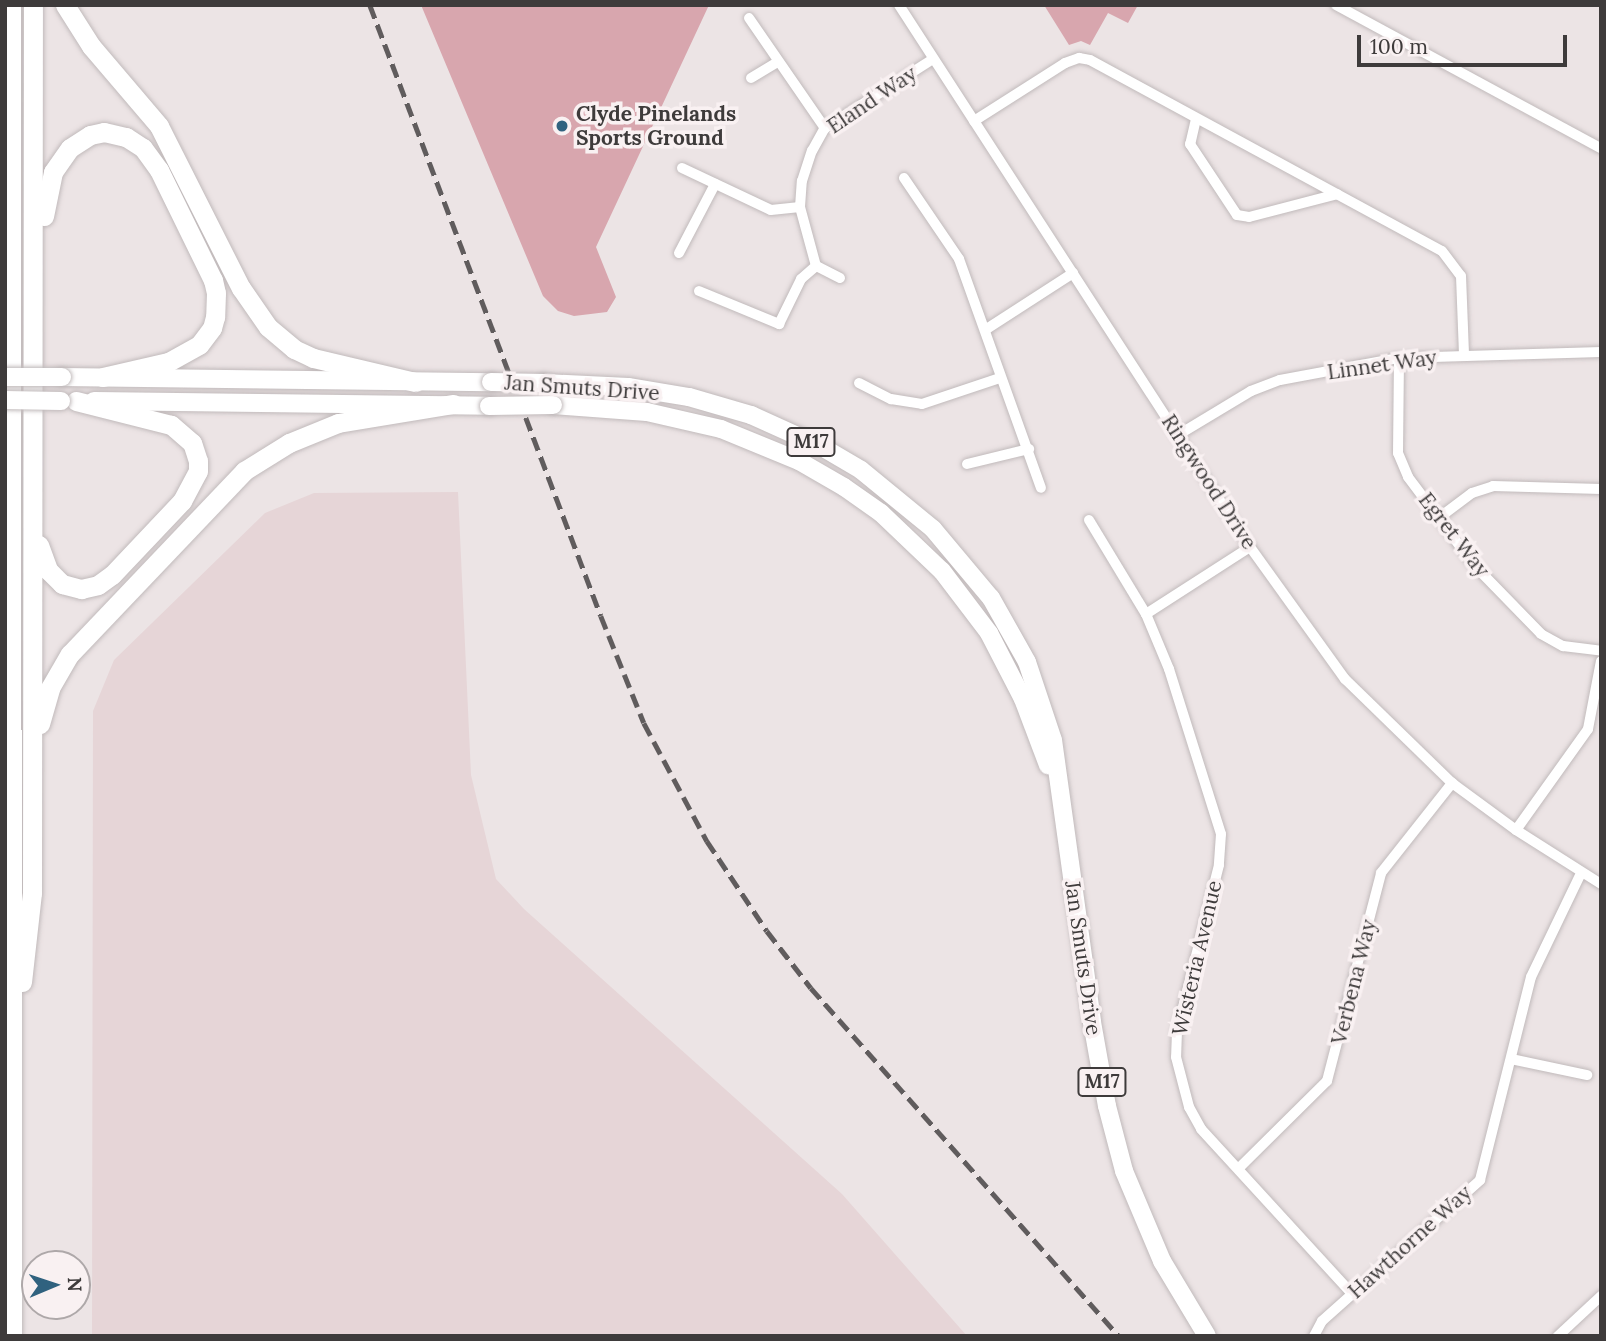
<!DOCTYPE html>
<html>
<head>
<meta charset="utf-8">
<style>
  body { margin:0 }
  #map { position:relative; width:1606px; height:1341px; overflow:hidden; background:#ece4e5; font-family:Lora,serif }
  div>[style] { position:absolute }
  .built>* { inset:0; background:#e6d5d7 }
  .green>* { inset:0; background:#d8a6ae }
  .roads { filter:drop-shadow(0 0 2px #c1babb) drop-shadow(0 0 2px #c1babb) }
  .minor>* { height:10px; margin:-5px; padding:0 5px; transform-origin:5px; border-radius:5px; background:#fff }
  .primary>* { height:18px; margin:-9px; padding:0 9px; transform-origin:9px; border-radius:9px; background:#fff }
  .motorway>* { height:19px; margin:-9.5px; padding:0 9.5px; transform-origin:9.5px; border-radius:9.5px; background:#fff }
  .rail>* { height:4.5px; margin-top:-2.25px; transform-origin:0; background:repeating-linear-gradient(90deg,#605c5d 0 14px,transparent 0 21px) }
  .bridges { filter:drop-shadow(0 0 2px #c1babb) drop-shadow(0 0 2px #c1babb) }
  .primary-bridge>* { height:18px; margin:-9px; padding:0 9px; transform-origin:9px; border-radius:9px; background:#fff }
  .dots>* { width:19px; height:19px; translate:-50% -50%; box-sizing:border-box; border:4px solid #f9f1f2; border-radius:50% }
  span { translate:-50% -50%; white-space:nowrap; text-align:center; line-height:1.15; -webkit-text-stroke:7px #f9f1f2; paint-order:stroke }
  .shield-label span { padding:2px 5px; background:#f9f1f2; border:2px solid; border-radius:5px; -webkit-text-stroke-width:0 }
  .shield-label { font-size:19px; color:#3e3b3b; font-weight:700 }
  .street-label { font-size:21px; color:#3e3b3b }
  .poi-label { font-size:21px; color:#3e3b3b; font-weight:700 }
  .left { translate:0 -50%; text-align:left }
  .frame { position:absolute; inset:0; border:7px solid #3e3b3b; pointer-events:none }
  .north { position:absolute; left:21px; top:1250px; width:70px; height:70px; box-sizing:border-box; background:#f9f1f2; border:2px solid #aea8a9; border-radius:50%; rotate:88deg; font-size:19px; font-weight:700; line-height:28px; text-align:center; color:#3e3b3b }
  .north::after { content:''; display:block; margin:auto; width:24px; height:32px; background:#30627f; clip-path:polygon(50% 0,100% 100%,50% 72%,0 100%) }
  .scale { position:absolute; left:1357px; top:35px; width:210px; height:32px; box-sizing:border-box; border:4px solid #3e3b3b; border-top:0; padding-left:9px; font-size:21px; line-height:24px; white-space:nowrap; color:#3e3b3b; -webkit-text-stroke:5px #f9f1f2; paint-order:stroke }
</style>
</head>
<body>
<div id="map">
  <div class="built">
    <div style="clip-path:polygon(458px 492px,471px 775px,496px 879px,524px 909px,842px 1194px,967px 1336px,92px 1336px,93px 711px,114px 660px,265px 513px,314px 493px)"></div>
  </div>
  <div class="green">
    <div style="clip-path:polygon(421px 5px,709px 5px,596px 247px,616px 297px,607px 312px,574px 316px,558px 311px,543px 296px)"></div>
    <div style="clip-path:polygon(1044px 5px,1138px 5px,1128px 23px,1108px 13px,1090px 45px,1081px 41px,1069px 45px)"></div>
  </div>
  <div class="roads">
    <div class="minor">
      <div style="left:899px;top:5px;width:646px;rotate:57.07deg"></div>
      <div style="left:1250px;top:547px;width:163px;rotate:54.3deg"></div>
      <div style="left:1345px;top:679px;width:149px;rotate:44.2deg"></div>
      <div style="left:1452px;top:783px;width:79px;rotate:36.3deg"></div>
      <div style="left:1516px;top:830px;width:101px;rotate:32.4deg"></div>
      <div style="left:1336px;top:5px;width:301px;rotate:28.4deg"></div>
      <div style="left:749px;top:18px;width:134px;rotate:55.4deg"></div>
      <div style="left:751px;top:78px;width:31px;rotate:-31deg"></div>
      <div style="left:1196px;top:119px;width:26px;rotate:103deg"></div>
      <div style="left:1190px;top:144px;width:85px;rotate:56.5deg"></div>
      <div style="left:1237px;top:215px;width:12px;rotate:9deg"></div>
      <div style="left:1249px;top:217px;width:91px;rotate:-14.6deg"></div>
      <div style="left:974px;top:121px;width:108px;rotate:-32.5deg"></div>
      <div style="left:1065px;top:63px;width:15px;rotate:-20deg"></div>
      <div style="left:1079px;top:58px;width:11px;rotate:10deg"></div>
      <div style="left:1090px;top:60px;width:400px;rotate:28.5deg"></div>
      <div style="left:1442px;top:251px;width:31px;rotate:53deg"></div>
      <div style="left:1461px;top:276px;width:79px;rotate:87.8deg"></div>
      <div style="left:682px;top:168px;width:98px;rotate:25.3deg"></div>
      <div style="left:771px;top:210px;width:29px;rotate:-6deg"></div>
      <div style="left:904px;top:178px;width:98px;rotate:55.8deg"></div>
      <div style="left:959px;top:259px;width:243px;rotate:70.3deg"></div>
      <div style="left:679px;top:253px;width:78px;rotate:-62.4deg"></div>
      <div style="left:840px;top:278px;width:27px;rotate:-153deg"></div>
      <div style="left:816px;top:266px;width:61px;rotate:-105.2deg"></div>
      <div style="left:800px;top:207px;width:26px;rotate:-86deg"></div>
      <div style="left:802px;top:181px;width:32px;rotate:-72deg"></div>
      <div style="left:812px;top:151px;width:26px;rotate:-61deg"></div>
      <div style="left:825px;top:128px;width:128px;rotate:-32.6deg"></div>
      <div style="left:699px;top:291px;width:87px;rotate:22.4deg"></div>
      <div style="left:779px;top:324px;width:50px;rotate:-63.9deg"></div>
      <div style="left:801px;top:279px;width:20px;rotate:-41deg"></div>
      <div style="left:985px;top:330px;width:105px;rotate:-32.9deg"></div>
      <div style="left:1399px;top:358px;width:95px;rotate:90.6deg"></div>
      <div style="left:1398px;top:453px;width:26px;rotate:67deg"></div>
      <div style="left:1408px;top:477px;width:110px;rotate:53.1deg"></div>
      <div style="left:1474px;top:565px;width:96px;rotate:45.8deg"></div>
      <div style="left:1541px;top:634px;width:25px;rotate:29deg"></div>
      <div style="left:1563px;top:646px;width:38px;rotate:7deg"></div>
      <div style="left:859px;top:383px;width:36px;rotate:27deg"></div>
      <div style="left:891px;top:399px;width:31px;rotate:9deg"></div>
      <div style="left:922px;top:404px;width:82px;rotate:-18.4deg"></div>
      <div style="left:1178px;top:435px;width:85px;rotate:-31.1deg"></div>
      <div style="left:1251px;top:391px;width:31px;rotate:-21deg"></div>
      <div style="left:1280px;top:380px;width:121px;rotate:-10.5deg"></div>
      <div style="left:1399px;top:358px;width:202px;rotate:-1.7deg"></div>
      <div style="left:967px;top:464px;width:64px;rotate:-13.6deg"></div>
      <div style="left:1440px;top:517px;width:40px;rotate:-37deg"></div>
      <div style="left:1472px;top:493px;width:22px;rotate:-18deg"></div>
      <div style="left:1493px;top:486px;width:108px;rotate:1.6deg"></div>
      <div style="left:1089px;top:520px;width:110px;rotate:58.8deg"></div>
      <div style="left:1146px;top:614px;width:60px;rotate:67.3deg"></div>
      <div style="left:1169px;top:669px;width:173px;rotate:72.5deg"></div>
      <div style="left:1221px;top:834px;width:31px;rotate:94deg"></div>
      <div style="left:1219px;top:865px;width:171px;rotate:104.2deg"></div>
      <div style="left:1177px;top:1031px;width:26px;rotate:92deg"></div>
      <div style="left:1176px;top:1057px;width:52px;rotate:75.4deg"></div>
      <div style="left:1189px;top:1107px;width:25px;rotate:61deg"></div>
      <div style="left:1201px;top:1129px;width:224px;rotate:47.5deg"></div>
      <div style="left:1146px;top:614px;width:124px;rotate:-32.8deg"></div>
      <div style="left:1516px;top:830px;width:124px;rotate:-54.5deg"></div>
      <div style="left:1588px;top:729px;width:69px;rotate:-79.2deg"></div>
      <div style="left:1511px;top:1059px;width:78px;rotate:11.9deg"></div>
      <div style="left:1239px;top:1168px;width:124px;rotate:-44.7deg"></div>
      <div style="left:1327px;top:1081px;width:215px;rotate:-75.4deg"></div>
      <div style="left:1381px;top:873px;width:115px;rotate:-51.7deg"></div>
      <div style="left:1314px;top:1336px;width:17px;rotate:-62deg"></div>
      <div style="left:1322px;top:1321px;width:212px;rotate:-41.7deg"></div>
      <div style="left:1480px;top:1180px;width:209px;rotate:-75.9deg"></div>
      <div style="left:1531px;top:977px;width:115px;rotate:-64.3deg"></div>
      <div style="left:1558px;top:1336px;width:59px;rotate:-42.9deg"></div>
    </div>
    <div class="primary">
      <div style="left:62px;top:377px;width:429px;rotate:0.7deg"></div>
      <div style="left:544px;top:383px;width:84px;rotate:2.7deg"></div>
      <div style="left:628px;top:387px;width:62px;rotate:9.3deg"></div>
      <div style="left:689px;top:397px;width:65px;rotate:16.2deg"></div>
      <div style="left:751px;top:415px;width:78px;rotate:24.3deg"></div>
      <div style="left:822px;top:447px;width:45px;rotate:30.5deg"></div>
      <div style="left:861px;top:470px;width:93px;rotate:39.3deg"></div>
      <div style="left:933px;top:529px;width:90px;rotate:50deg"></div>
      <div style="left:991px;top:598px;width:73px;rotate:60.6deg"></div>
      <div style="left:1027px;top:662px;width:82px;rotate:71.6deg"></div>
      <div style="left:1053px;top:740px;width:285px;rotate:82.1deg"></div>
      <div style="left:1092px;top:1022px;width:85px;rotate:79.9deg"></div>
      <div style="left:1107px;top:1106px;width:67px;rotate:75.3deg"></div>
      <div style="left:1124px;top:1171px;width:98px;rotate:67.1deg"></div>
      <div style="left:1162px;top:1261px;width:87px;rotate:59deg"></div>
      <div style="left:94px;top:401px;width:395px;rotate:0.7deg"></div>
      <div style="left:553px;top:405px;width:94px;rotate:4.3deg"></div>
      <div style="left:647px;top:412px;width:76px;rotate:12.9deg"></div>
      <div style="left:721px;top:429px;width:84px;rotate:22.3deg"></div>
      <div style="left:799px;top:461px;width:52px;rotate:30deg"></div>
      <div style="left:844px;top:487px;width:45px;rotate:35.1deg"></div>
      <div style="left:881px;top:513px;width:84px;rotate:43.6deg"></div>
      <div style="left:942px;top:571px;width:78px;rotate:52.8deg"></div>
      <div style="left:989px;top:633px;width:74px;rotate:62.7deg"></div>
      <div style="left:1023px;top:699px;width:71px;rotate:69.3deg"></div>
    </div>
    <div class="motorway">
      <div style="left:11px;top:5px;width:1331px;rotate:89.96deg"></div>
      <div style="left:65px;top:5px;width:49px;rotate:57.6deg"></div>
      <div style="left:91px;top:46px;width:105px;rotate:49.6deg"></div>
      <div style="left:159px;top:126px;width:182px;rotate:63.2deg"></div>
      <div style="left:241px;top:288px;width:47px;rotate:55.3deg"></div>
      <div style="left:268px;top:327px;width:34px;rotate:40deg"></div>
      <div style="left:294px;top:349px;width:21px;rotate:25deg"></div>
      <div style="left:313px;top:358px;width:105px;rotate:13.2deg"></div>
      <div style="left:44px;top:216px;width:45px;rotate:-78.4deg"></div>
      <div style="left:53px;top:172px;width:29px;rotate:-55deg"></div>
      <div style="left:70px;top:148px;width:24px;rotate:-33deg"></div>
      <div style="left:90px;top:135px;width:14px;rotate:-12deg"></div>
      <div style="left:104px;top:132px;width:23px;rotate:13deg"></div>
      <div style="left:126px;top:137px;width:20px;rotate:33deg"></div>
      <div style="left:143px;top:148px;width:27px;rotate:54deg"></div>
      <div style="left:159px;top:170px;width:123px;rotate:63.9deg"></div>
      <div style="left:213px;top:280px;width:13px;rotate:77deg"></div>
      <div style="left:216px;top:293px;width:24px;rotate:92deg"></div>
      <div style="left:215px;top:317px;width:11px;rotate:105deg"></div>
      <div style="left:212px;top:328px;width:21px;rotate:127deg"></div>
      <div style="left:199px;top:345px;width:35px;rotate:151deg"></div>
      <div style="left:168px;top:362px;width:67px;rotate:167deg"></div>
      <div style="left:39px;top:545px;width:27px;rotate:70deg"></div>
      <div style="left:48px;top:570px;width:20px;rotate:45deg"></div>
      <div style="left:62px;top:584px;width:20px;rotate:15deg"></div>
      <div style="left:81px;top:589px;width:17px;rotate:-13deg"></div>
      <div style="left:98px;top:585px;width:17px;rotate:-36deg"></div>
      <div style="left:112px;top:575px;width:102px;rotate:-46.6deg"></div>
      <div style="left:182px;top:501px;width:34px;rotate:-62deg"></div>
      <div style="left:198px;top:471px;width:10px;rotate:-90deg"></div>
      <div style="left:198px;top:461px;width:19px;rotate:-108deg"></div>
      <div style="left:192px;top:443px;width:28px;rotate:-139deg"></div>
      <div style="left:171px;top:425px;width:98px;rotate:-165.8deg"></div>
      <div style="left:40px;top:724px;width:37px;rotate:-74deg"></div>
      <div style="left:50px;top:688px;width:39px;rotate:-60deg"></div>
      <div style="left:70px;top:654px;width:253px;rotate:-46.4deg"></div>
      <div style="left:244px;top:471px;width:53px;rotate:-31.9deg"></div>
      <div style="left:289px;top:443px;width:53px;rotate:-22.2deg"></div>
      <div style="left:338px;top:423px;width:117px;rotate:-9.4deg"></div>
      <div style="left:22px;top:982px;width:90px;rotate:-83.6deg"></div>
      <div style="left:32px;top:893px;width:888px;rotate:-89.94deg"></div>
    </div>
  </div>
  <div class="rail">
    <div style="left:370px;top:5px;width:653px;rotate:69.29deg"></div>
    <div style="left:601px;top:616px;width:115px;rotate:68.1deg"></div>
    <div style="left:644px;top:723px;width:134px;rotate:61.9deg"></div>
    <div style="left:707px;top:841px;width:108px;rotate:56.3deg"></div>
    <div style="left:767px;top:931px;width:72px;rotate:52.3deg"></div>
    <div style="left:811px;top:988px;width:465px;rotate:48.5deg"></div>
  </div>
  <div class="bridges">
    <div class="primary-bridge">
      <div style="left:5px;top:377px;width:57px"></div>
      <div style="left:491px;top:382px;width:53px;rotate:1.1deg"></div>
      <div style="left:5px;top:400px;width:56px;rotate:1deg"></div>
      <div style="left:489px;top:406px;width:64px;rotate:-0.9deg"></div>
    </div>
  </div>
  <div class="dots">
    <div style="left:562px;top:126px;background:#30627f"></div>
  </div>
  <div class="shield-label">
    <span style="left:811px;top:442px">M17</span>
    <span style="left:1102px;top:1082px">M17</span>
  </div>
  <div class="street-label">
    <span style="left:872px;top:100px;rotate:-34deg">Eland Way</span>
    <span style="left:1382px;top:365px;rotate:-8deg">Linnet Way</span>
    <span style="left:582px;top:388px;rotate:4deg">Jan Smuts Drive</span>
    <span style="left:1209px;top:482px;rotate:57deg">Ringwood Drive</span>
    <span style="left:1454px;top:535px;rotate:52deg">Egret Way</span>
    <span style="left:1083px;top:958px;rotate:82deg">Jan Smuts Drive</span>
    <span style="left:1197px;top:958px;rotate:-77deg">Wisteria Avenue</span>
    <span style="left:1354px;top:982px;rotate:-76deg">Verbena Way</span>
    <span style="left:1410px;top:1242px;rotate:-42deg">Hawthorne Way</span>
  </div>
  <div class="poi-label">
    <span class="left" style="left:576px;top:126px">Clyde Pinelands<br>Sports Ground</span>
  </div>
  <div class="frame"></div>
  <div class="north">N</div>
  <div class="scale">100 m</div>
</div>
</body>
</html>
